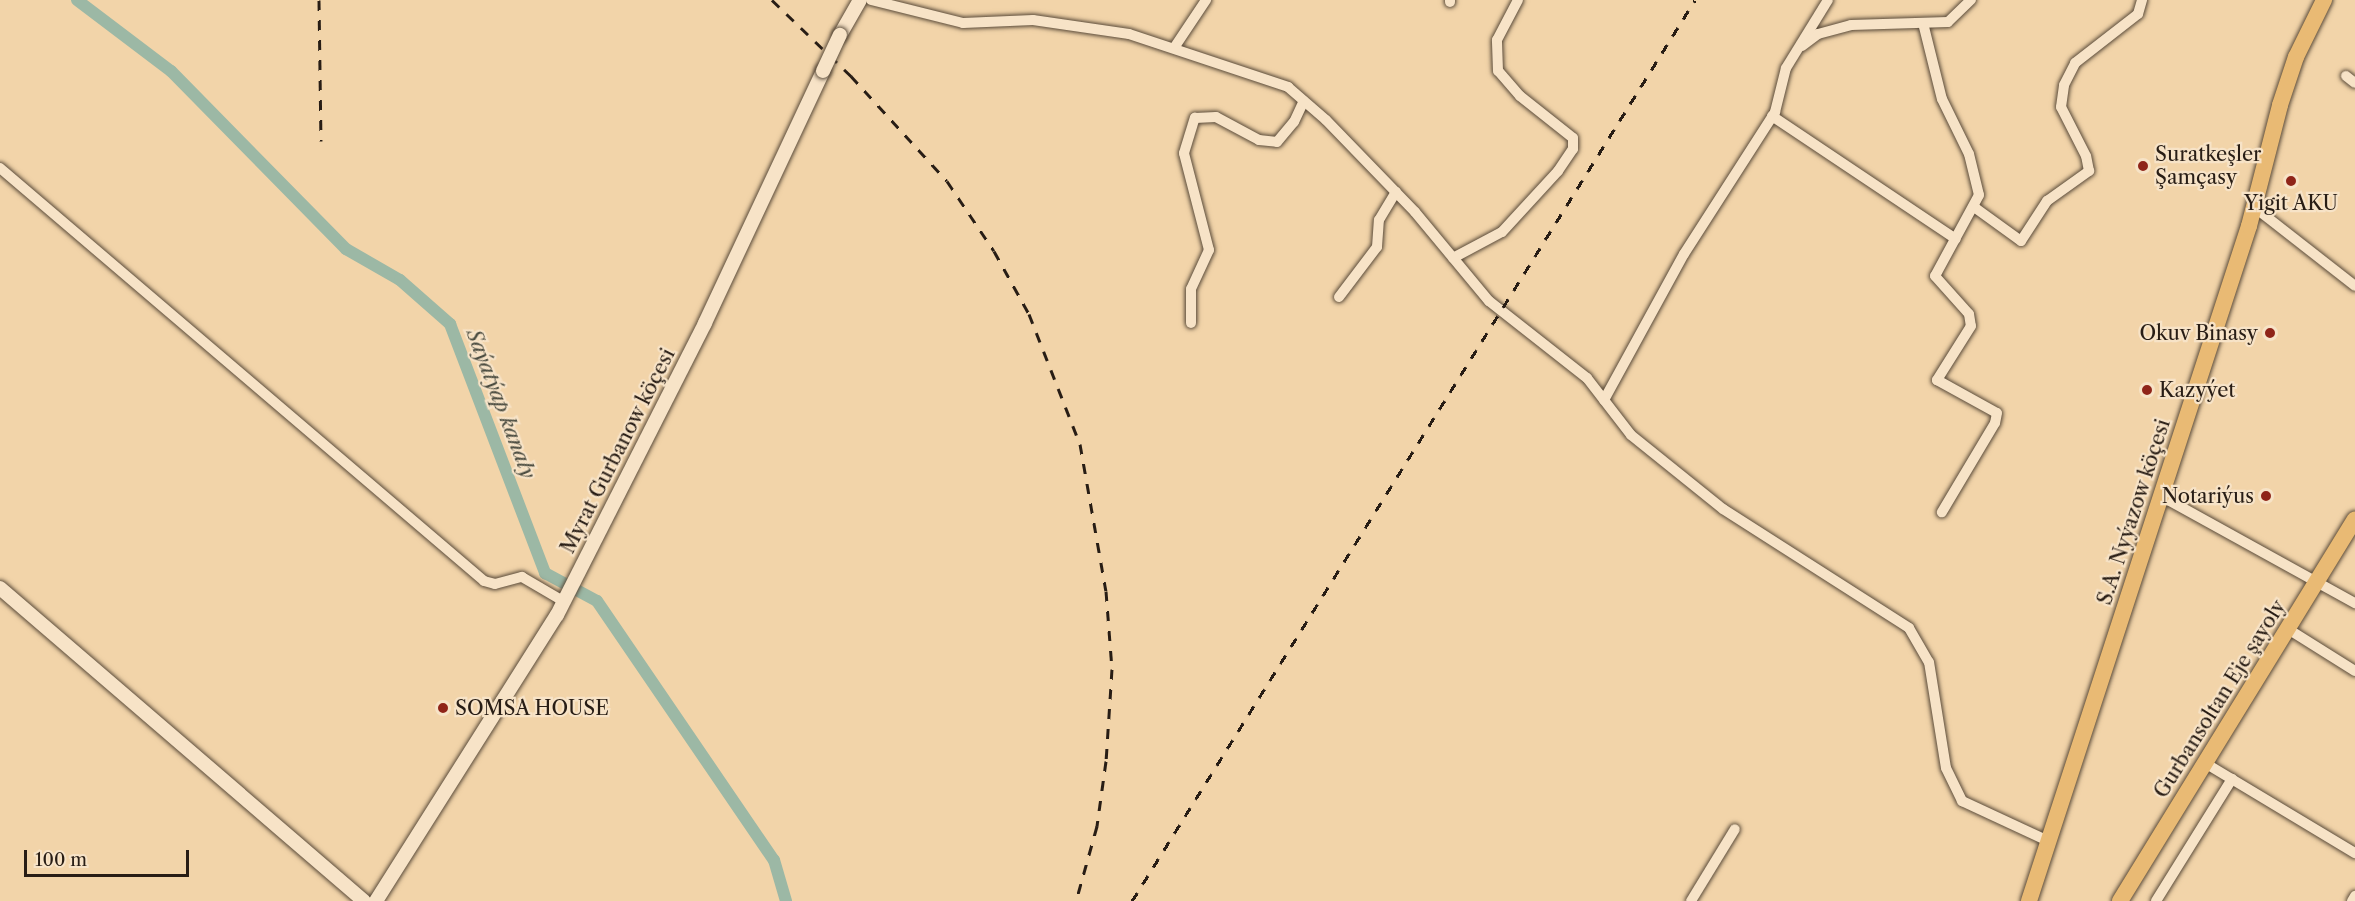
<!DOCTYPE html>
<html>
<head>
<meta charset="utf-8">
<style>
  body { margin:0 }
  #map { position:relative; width:2355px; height:901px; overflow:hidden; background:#f2d4a9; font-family:"Libre Caslon Text",serif }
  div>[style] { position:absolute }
  .canal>* { height:12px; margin:-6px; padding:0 6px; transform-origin:6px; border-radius:6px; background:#9cb8a5 }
  .roads { filter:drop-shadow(0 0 2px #5a4b3a) drop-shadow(0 0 2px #5a4b3a) }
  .minor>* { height:10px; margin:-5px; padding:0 5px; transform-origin:5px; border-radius:5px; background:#f7e3c7 }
  .tertiary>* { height:14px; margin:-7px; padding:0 7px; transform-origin:7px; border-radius:7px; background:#f7e3c7 }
  .primary>* { height:16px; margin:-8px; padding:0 8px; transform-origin:8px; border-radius:8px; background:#e9ba74 }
  .rail>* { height:3px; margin-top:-1.5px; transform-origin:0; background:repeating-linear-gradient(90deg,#281d15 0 10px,transparent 0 20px) }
  .bridges { filter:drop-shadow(0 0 2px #5a4b3a) drop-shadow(0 0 2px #5a4b3a) }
  .tertiary-bridge>* { height:14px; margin:-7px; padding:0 7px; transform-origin:7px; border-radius:7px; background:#f7e3c7 }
  .dots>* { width:16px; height:16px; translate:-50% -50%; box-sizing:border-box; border:3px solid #f7e3c7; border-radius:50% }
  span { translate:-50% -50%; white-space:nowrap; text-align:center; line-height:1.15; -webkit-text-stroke:4.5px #f7e3c7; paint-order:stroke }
  .poi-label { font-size:20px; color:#281d15 }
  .left { translate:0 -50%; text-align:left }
  .right { translate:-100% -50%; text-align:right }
  .street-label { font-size:20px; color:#281d15 }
  .water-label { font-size:21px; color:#4b4c40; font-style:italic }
  .scale { position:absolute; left:24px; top:850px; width:165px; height:27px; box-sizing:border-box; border:3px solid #281d15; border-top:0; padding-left:8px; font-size:18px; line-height:21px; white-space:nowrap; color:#281d15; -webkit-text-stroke:4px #f7e3c7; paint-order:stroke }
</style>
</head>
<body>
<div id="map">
  <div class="canal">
    <div style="left:77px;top:0;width:118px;rotate:37.1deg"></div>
    <div style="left:171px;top:71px;width:250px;rotate:45.5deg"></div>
    <div style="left:346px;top:249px;width:62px;rotate:29.9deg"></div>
    <div style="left:400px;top:280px;width:67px;rotate:41.3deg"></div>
    <div style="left:450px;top:324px;width:267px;rotate:69.1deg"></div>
    <div style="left:545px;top:573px;width:59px;rotate:28.3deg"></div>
    <div style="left:597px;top:601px;width:314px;rotate:55.7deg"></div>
    <div style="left:774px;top:860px;width:43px;rotate:73.7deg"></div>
  </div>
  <div class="roads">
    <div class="minor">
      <div style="left:871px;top:0;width:95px;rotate:14deg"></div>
      <div style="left:963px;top:23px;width:70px;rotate:-2.5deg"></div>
      <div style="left:1033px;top:20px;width:97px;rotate:8.3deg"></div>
      <div style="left:1129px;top:34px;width:168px;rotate:18.4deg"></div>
      <div style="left:1288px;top:87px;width:50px;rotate:41deg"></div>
      <div style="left:1326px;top:120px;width:128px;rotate:45.9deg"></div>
      <div style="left:1415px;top:212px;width:116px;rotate:50.3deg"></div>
      <div style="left:1489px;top:301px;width:125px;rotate:38.2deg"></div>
      <div style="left:1587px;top:378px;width:72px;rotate:52.3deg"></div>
      <div style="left:1631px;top:435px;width:118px;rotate:38.8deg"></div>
      <div style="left:1723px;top:509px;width:221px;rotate:32.6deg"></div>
      <div style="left:1909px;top:628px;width:39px;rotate:60deg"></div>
      <div style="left:1929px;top:662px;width:107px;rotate:80.9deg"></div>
      <div style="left:1946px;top:768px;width:37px;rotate:64deg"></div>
      <div style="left:1962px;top:801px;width:95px;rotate:24.9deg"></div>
      <div style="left:1450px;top:0;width:2px;rotate:90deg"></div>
      <div style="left:1923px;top:23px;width:78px;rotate:76deg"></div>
      <div style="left:1942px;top:99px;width:61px;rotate:63.9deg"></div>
      <div style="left:1969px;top:154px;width:42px;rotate:76.3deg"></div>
      <div style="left:1979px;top:195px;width:92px;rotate:118.5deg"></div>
      <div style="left:1935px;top:276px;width:51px;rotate:48.2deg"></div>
      <div style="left:1969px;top:314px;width:12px;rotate:81deg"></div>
      <div style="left:1971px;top:326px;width:64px;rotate:122.2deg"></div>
      <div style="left:1937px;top:380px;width:68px;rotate:28.8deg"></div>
      <div style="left:1997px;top:413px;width:10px;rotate:101deg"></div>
      <div style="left:1995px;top:423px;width:104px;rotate:120.8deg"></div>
      <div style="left:1802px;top:46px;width:20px;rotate:-37deg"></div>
      <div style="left:1818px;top:34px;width:34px;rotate:-15deg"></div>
      <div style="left:1851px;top:25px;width:97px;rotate:-1.8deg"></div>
      <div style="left:1948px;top:22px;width:32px;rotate:-44deg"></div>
      <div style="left:1174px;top:48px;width:58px;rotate:-56.3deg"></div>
      <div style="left:2346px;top:76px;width:11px;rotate:38deg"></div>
      <div style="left:1772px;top:116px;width:221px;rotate:33.8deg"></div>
      <div style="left:0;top:168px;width:636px;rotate:40.47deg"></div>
      <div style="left:484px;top:581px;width:11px;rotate:15deg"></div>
      <div style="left:495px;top:584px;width:28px;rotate:-15deg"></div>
      <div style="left:522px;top:577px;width:48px;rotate:30.3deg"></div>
      <div style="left:1974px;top:207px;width:58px;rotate:35.9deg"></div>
      <div style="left:2021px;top:241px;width:48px;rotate:-57deg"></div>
      <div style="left:2047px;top:201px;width:52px;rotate:-35.5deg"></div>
      <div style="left:2089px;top:171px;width:15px;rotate:-101deg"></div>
      <div style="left:2086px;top:156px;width:55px;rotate:-117deg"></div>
      <div style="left:2061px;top:107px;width:22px;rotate:-82deg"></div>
      <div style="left:2064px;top:85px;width:25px;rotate:-63deg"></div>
      <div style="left:2075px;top:63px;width:80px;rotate:-37.9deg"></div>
      <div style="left:2138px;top:14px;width:15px;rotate:-74deg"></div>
      <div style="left:2254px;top:207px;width:128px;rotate:38deg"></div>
      <div style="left:1453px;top:258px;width:55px;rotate:-28deg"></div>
      <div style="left:1502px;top:232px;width:83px;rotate:-47.4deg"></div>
      <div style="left:1558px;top:171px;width:27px;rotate:-56deg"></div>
      <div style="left:1573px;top:149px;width:11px;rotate:-90deg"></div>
      <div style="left:1573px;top:138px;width:68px;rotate:-141.6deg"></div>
      <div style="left:1520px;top:96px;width:33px;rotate:-131deg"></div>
      <div style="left:1498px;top:71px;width:31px;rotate:-92deg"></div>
      <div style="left:1497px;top:40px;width:45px;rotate:-62.3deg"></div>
      <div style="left:1339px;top:297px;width:63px;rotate:-52.8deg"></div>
      <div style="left:1377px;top:247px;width:27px;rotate:-86deg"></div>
      <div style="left:1379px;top:220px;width:33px;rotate:-59deg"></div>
      <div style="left:1191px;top:323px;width:34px;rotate:-90deg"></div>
      <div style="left:1191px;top:289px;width:43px;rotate:-65.2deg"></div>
      <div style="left:1209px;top:250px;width:100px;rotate:-104.5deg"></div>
      <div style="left:1184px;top:153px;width:37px;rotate:-73deg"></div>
      <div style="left:1195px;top:118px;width:21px;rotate:-3deg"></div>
      <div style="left:1216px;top:117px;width:49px;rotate:28.1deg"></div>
      <div style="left:1259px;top:140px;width:18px;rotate:6deg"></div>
      <div style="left:1277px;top:142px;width:26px;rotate:-50deg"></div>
      <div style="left:1294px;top:122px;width:23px;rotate:-65deg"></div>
      <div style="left:1604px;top:400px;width:166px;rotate:-61.3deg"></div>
      <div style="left:1684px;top:254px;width:169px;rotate:-57.3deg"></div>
      <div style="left:1775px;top:112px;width:45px;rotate:-76deg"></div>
      <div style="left:1786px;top:68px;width:80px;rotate:-58.3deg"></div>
      <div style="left:2161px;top:496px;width:222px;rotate:28.9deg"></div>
      <div style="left:2288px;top:629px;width:79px;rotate:32.1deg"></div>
      <div style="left:2205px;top:763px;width:175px;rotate:31deg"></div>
      <div style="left:1691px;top:901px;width:84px;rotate:-58.6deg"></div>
      <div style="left:2156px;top:901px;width:144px;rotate:-58.1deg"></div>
      <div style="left:2352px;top:901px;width:6px;rotate:-59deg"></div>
    </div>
    <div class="tertiary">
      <div style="left:840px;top:35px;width:40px;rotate:-60.3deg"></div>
      <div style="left:0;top:588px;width:480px;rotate:40.7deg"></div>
      <div style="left:376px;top:901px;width:338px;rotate:-57.7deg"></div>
      <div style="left:557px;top:615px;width:327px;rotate:-63.1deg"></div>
      <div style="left:705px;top:323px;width:278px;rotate:-64.9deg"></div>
    </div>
    <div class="primary">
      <div style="left:2029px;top:901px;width:710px;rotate:-71.95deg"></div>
      <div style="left:2249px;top:226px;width:125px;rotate:-75.6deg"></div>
      <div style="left:2280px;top:105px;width:51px;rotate:-71.6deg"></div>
      <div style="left:2296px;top:57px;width:64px;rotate:-63.8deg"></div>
      <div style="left:2120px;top:901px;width:448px;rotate:-58.4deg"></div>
    </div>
  </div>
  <div class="rail">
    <div style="left:319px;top:0;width:141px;rotate:89.2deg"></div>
    <div style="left:772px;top:0;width:110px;rotate:43.9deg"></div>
    <div style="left:851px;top:76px;width:142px;rotate:47.6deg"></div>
    <div style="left:947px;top:181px;width:84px;rotate:56.1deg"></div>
    <div style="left:994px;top:251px;width:72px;rotate:60.9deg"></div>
    <div style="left:1029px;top:314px;width:140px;rotate:68.6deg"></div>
    <div style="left:1080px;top:444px;width:149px;rotate:80deg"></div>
    <div style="left:1106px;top:591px;width:78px;rotate:85.6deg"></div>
    <div style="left:1112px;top:669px;width:92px;rotate:93.7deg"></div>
    <div style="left:1106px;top:761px;width:66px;rotate:97.9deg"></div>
    <div style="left:1097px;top:826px;width:78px;rotate:105.6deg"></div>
    <div style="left:1132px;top:901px;width:1062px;rotate:-58deg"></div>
  </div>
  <div class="bridges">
    <div class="tertiary-bridge">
      <div style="left:823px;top:71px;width:40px;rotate:-65deg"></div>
    </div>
  </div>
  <div class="dots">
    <div style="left:2143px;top:166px;background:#8f2418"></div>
    <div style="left:2291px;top:181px;background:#8f2418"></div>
    <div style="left:2270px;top:333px;background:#8f2418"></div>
    <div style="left:2147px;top:390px;background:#8f2418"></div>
    <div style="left:2266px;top:496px;background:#8f2418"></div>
    <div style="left:443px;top:708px;background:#8f2418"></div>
  </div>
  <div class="poi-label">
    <span class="left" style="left:2155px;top:166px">Suratkeşler<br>Şamçasy</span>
    <span style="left:2291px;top:203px">Yigit AKU</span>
    <span class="right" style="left:2258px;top:333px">Okuv Binasy</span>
    <span class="left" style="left:2159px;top:390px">Kazyýet</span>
    <span class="right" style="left:2254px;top:496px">Notariýus</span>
    <span class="left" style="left:455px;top:708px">SOMSA HOUSE</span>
  </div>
  <div class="street-label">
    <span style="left:618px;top:451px;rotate:-63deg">Myrat Gurbanow köçesi</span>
    <span style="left:2134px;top:512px;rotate:-72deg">S.A. Nyýazow köçesi</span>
    <span style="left:2220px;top:699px;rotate:-58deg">Gurbansoltan Eje şayoly</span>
  </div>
  <div class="water-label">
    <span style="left:501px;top:404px;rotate:69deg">Saýatýap kanaly</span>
  </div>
  <div class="scale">100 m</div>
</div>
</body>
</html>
